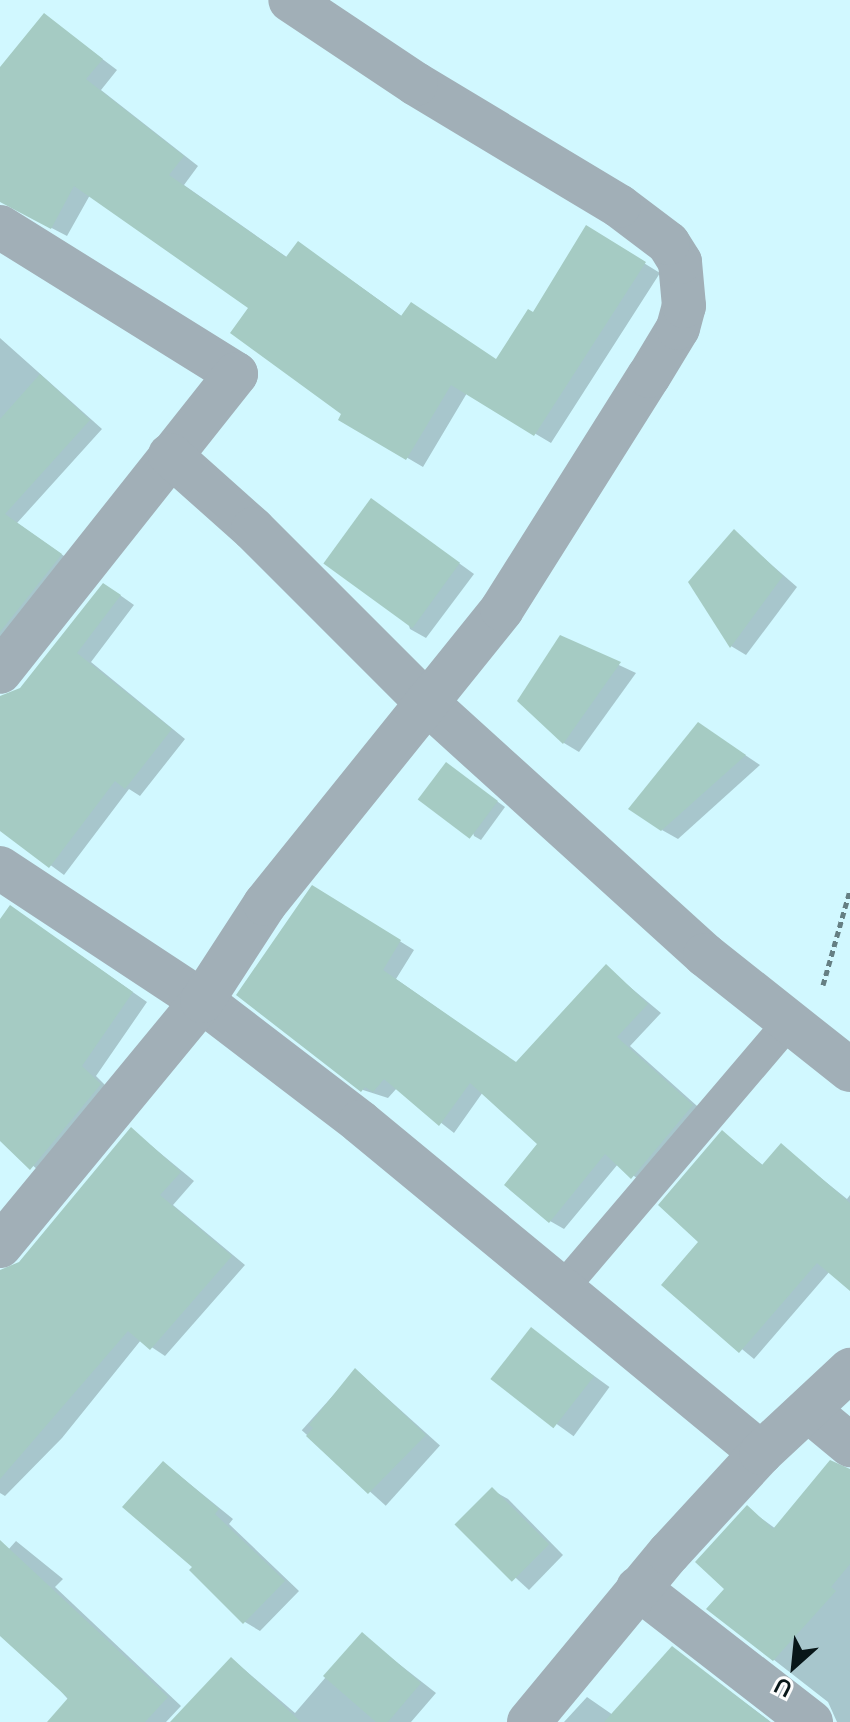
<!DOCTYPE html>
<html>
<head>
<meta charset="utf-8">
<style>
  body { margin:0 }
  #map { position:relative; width:850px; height:1722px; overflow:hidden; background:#d1f8ff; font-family:Lato,sans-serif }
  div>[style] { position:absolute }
  .shadow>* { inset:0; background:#0003; transform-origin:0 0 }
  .building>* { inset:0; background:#a5cbc3; transform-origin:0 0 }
  .path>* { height:5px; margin-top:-2.5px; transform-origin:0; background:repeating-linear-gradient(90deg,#657f83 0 6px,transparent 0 10px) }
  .service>* { height:32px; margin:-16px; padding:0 16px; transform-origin:16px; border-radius:16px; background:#a1afb7 }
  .minor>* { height:44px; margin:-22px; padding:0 22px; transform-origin:22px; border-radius:22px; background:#a1afb7 }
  span { translate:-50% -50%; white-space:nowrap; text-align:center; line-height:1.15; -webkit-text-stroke:6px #fdfdfd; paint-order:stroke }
  .north { position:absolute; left:754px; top:1626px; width:80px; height:80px; -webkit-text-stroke:6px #fdfdfd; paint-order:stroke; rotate:207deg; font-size:22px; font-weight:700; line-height:32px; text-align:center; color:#081618 }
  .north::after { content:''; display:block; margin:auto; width:28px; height:36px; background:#081618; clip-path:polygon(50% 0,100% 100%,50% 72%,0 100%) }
</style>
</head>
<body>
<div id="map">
  <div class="shadow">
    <div style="clip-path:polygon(44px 15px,117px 70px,101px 90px,198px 166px,184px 185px,288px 258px,299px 243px,403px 317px,497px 361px,534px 314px,587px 228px,660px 273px,551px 443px,467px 393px,423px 467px,341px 419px,344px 414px,251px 308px,90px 195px,67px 236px,0 201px,0 71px)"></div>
    <div style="clip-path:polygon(0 338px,102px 429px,17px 523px,74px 563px,0 656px)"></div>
    <div style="clip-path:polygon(372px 500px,474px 574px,426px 638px,410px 629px)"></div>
    <div style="clip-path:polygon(734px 532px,797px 587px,746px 655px,731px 646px)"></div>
    <div style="clip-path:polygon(117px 593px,134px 605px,91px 662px,185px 739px,140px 796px,129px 789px,64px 875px,0 828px,0 697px,21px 689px)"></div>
    <div style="clip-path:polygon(561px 638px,636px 673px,579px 752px,564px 743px)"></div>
    <div style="clip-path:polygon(699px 724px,760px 765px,678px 839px,662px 830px)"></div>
    <div style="clip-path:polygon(454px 770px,505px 807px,481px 840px,474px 836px)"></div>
    <div style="clip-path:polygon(327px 896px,414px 950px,396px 979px,517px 1064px,606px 967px,661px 1013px,630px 1046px,706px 1114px,646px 1185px,618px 1164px,564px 1229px,550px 1221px,540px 1144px,483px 1092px,454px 1133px,397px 1088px,388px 1098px,363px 1090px)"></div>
    <div style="clip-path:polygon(11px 907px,147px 1002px,96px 1076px,114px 1094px,46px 1177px,0 1137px,0 923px)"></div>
    <div style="clip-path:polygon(131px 1129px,194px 1181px,173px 1205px,245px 1265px,165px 1356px,141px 1340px,62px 1438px,5px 1496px,0 1493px,0 1271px,20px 1264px)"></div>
    <div style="clip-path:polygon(723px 1133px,764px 1166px,781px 1146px,847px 1199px,850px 1195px,850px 1288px,830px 1271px,754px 1359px,663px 1284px,700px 1242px)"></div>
    <div style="left:531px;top:1330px;width:97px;height:61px;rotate:36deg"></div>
    <div style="left:356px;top:1370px;width:113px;height:81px;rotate:42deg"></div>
    <div style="clip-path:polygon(164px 1463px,233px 1519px,229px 1524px,299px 1591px,260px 1631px,245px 1622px,195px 1567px)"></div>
    <div style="clip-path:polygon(850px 1472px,850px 1722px,837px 1722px,828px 1702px,709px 1609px,727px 1589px,747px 1508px,776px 1529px)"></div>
    <div style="clip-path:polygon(492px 1490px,508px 1499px,563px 1555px,529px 1590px,457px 1524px)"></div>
    <div style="clip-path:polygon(16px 1541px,63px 1579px,55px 1587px,181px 1706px,166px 1722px,88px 1722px,0 1622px,0 1559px)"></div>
    <div style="clip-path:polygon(362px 1635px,436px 1693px,411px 1722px,192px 1722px,232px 1659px,295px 1713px)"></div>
    <div style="clip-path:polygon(673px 1649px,771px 1722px,564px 1722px,587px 1697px,613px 1715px)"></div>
  </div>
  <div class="building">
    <div style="clip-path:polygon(44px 13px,103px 59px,86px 79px,184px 156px,169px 175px,286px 257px,298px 241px,401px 316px,411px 302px,496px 359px,528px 309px,533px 312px,586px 225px,646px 262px,534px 436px,451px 385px,406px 460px,338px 420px,341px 414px,230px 333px,248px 308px,74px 186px,51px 229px,0 202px,0 67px)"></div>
    <div style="clip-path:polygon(40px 374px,90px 420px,5px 514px,62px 554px,0 632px,0 419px)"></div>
    <div style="left:371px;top:498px;width:110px;height:81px;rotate:36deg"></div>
    <div style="clip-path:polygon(734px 529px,783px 576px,730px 648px,688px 582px)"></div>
    <div style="clip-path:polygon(103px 583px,121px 595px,77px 653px,172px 729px,125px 789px,115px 781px,49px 868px,0 831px,0 696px,20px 688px)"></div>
    <div style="clip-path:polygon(560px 635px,621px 662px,563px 744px,517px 701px)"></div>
    <div style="clip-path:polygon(698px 722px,746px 755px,661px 831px,628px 809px)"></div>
    <div style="left:446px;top:762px;width:65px;height:47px;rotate:37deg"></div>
    <div style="clip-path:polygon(312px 885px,401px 940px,383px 970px,516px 1062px,606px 964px,648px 1004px,617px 1037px,693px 1105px,631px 1179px,605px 1154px,549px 1223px,504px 1185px,537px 1144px,470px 1083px,439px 1126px,384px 1079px,373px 1092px,365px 1087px,361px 1092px,236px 995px)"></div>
    <div style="clip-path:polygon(10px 905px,133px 992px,82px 1066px,101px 1084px,30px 1170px,0 1141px,0 919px)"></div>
    <div style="clip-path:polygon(131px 1127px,181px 1172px,160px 1195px,232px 1256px,150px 1350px,128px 1331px,0 1479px,0 1270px,19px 1262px)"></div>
    <div style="clip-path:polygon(722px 1130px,762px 1165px,781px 1143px,850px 1203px,850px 1291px,817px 1263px,739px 1353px,661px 1285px,698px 1242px,658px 1205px)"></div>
    <div style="left:531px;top:1327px;width:80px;height:66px;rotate:38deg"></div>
    <div style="clip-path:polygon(355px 1368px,426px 1435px,368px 1494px,306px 1436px,313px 1428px,309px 1425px)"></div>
    <div style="clip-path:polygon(830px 1460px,850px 1469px,850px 1564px,831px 1587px,836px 1591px,773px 1661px,706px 1609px,724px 1589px,695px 1562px,747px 1505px,773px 1529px)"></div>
    <div style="clip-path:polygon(163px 1461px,219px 1509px,215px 1514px,285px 1581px,243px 1624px,189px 1570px,192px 1567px,122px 1507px)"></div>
    <div style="left:492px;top:1487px;width:81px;height:53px;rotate:45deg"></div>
    <div style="clip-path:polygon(0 1540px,168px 1697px,145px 1722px,47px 1722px,68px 1698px,0 1636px)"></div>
    <div style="clip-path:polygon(362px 1632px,421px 1683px,388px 1722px,376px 1722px,323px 1676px)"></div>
    <div style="clip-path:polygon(672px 1646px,768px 1720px,770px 1722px,604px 1722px)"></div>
    <div style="clip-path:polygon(231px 1657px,301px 1722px,170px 1722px)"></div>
  </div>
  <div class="path">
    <div style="left:823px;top:985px;width:99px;rotate:-74.1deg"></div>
  </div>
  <div class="service">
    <div style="left:562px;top:1289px;width:350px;rotate:-49.6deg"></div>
  </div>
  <div class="minor">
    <div style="left:0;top:227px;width:278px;rotate:31.9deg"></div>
    <div style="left:236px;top:374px;width:380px;rotate:128.4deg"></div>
    <div style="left:170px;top:455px;width:111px;rotate:41.7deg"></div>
    <div style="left:253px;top:529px;width:245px;rotate:45deg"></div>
    <div style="left:426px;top:702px;width:377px;rotate:42.2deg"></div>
    <div style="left:705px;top:955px;width:185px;rotate:38.4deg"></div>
    <div style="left:0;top:868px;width:242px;rotate:33.4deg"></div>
    <div style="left:202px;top:1001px;width:199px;rotate:37.4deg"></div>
    <div style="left:360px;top:1122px;width:520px;rotate:39.54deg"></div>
    <div style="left:0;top:1246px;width:318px;rotate:-50.5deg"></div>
    <div style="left:202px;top:1001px;width:116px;rotate:-57deg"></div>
    <div style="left:265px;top:904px;width:378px;rotate:-51.2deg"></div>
    <div style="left:502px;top:609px;width:275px;rotate:-57.8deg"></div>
    <div style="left:649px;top:376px;width:56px;rotate:-58.9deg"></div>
    <div style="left:678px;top:328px;width:23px;rotate:-75deg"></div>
    <div style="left:684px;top:306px;width:44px;rotate:-95.2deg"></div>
    <div style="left:680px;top:262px;width:22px;rotate:-122deg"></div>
    <div style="left:668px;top:243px;width:61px;rotate:-142.9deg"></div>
    <div style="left:619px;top:206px;width:237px;rotate:-149deg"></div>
    <div style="left:416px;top:84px;width:151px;rotate:-146.3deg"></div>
    <div style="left:808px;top:1410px;width:55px;rotate:39.8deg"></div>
    <div style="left:638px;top:1588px;width:219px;rotate:37.8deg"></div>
    <div style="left:529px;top:1722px;width:219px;rotate:-50.4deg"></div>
    <div style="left:669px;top:1553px;width:136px;rotate:-47.4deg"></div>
    <div style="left:761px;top:1453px;width:122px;rotate:-43deg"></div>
  </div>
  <div class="north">U</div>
</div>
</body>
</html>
